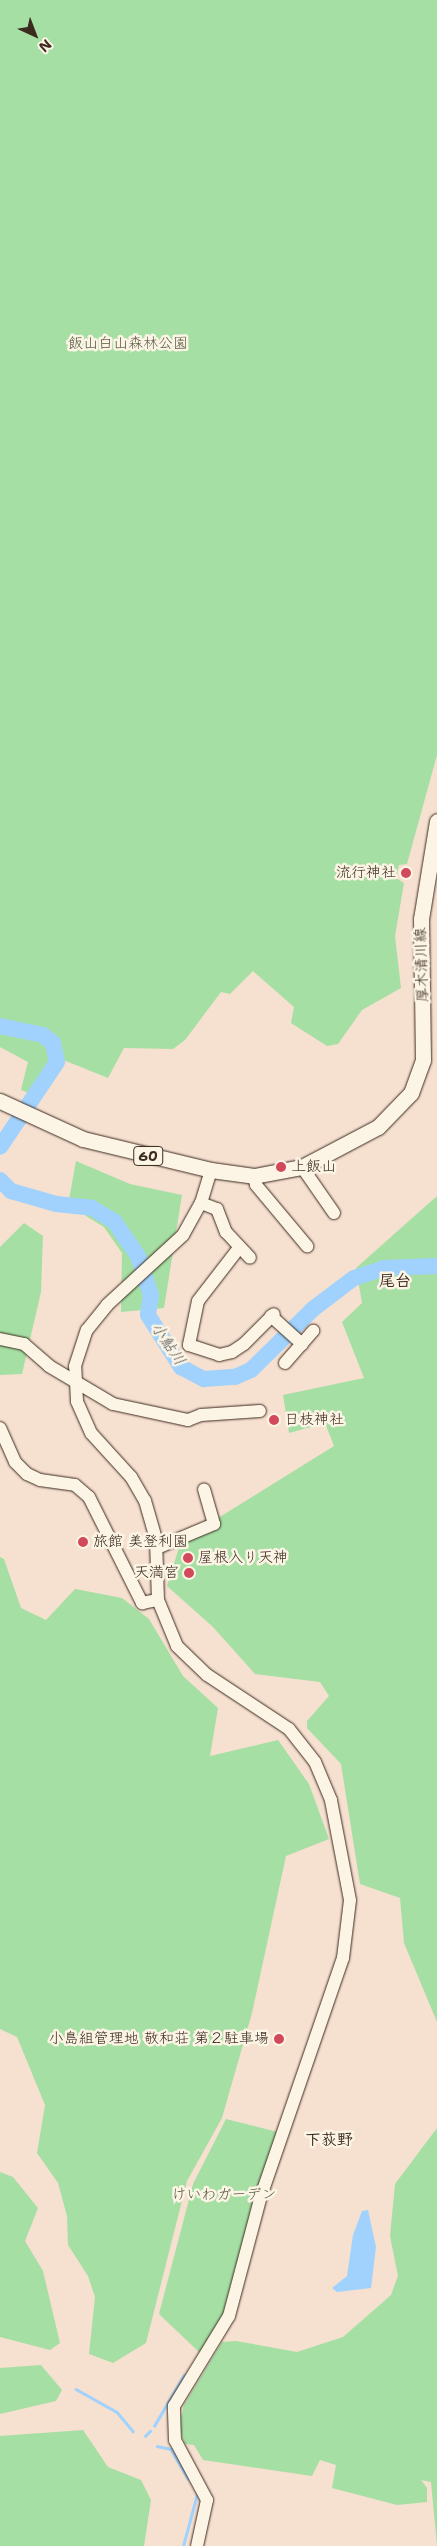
<!DOCTYPE html>
<html>
<head>
<meta charset="utf-8">
<style>
  body { margin:0 }
  #map { position:relative; width:437px; height:2546px; overflow:hidden; background:#f6e0d0; font-family:"Shantell Sans","Klee One",sans-serif }
  div>[style] { position:absolute }
  .green>* { inset:0; background:#a5dfa4 }
  .water>* { inset:0; background:#a0d2fd }
  .stream>* { height:2.5px; margin:-1.25px; padding:0 1.25px; transform-origin:1.25px; border-radius:1.25px; background:#a0d2fd }
  .river>* { height:16px; margin:-8px; padding:0 8px; transform-origin:8px; border-radius:8px; background:#a0d2fd }
  .roads { filter:drop-shadow(0 0 1px #3b2a1e) drop-shadow(0 0 1px #3b2a1e) }
  .minor>* { height:12px; margin:-6px; padding:0 6px; transform-origin:6px; border-radius:6px; background:#fcf5e5 }
  .major>* { height:15px; margin:-7.5px; padding:0 7.5px; transform-origin:7.5px; border-radius:7.5px; background:#fcf5e5 }
  .dots>* { width:14px; height:14px; translate:-50% -50%; box-sizing:border-box; border:2px solid #fcf5e5; border-radius:50% }
  span { translate:-50% -50%; white-space:nowrap; text-align:center; line-height:1.15; -webkit-text-stroke:5px #fcf5e5; paint-order:stroke }
  .shield-label span { padding:1px 4px; background:#fcf5e5; border:1px solid; border-radius:4px; -webkit-text-stroke-width:0 }
  .shield-label { font-size:14px; color:#3b2a1e; font-weight:700 }
  .park-label { font-size:15px; color:#565740 }
  .poi-label { font-size:15px; color:#3b2a1e }
  .right { translate:-100% -50%; text-align:right }
  .left { translate:0 -50%; text-align:left }
  .street-label { font-size:15px; color:#3b2a1e }
  .neighbourhood-label { font-size:16px; color:#3b2a1e; font-weight:700 }
  .water-label { font-size:16px; color:#545456; font-style:italic }
  .north { position:absolute; left:10px; top:10px; width:50px; height:50px; -webkit-text-stroke:4px #fcf5e5; paint-order:stroke; rotate:137deg; font-size:14px; font-weight:700; line-height:20px; text-align:center; color:#3b2a1e }
  .north::after { content:''; display:block; margin:auto; width:18px; height:22px; background:#3b2a1e; clip-path:polygon(50% 0,100% 100%,50% 72%,0 100%) }
</style>
</head>
<body>
<div id="map">
  <div class="green">
    <div style="clip-path:polygon(0 0,437px 0,437px 755px,407px 864px,399px 865px,396px 878px,404px 883px,395px 936px,401px 988px,362px 1010px,338px 1044px,327px 1046px,291px 1023px,294px 1007px,253px 971px,230px 994px,221px 992px,185px 1040px,173px 1049px,124px 1048px,108px 1078px,56px 1057px,34px 1095px,21px 1090px,28px 1062px,0 1047px)"></div>
    <div style="clip-path:polygon(76px 1161px,130px 1184px,182px 1195px,164px 1308px,121px 1312px,122px 1253px,104px 1227px,68px 1205px)"></div>
    <div style="clip-path:polygon(437px 1196px,437px 2022px,404px 1943px,400px 1898px,360px 1884px,341px 1764px,307px 1728px,307px 1721px,329px 1696px,320px 1682px,255px 1674px,213px 1627px,167px 1586px,181px 1541px,334px 1446px,325px 1423px,289px 1433px,283px 1395px,364px 1378px,342px 1322px,362px 1303px,356px 1268px)"></div>
    <div style="clip-path:polygon(24px 1223px,43px 1236px,41px 1292px,22px 1374px,0 1375px,0 1247px)"></div>
    <div style="clip-path:polygon(0 1557px,4px 1559px,21px 1608px,46px 1620px,75px 1589px,122px 1598px,149px 1619px,183px 1676px,218px 1708px,210px 1756px,278px 1740px,309px 1784px,329px 1839px,286px 1856px,252px 2013px,222px 2118px,187px 2181px,146px 2343px,113px 2363px,89px 2354px,95px 2297px,88px 2276px,68px 2245px,67px 2216px,58px 2183px,37px 2153px,45px 2105px,17px 2037px,0 2029px)"></div>
    <div style="clip-path:polygon(226px 2119px,278px 2132px,228px 2309px,200px 2353px,159px 2314px,193px 2184px)"></div>
    <div style="clip-path:polygon(437px 2128px,437px 2546px,431px 2482px,421px 2480px,427px 2488px,427px 2502px,397px 2505px,332px 2488px,336px 2465px,320px 2460px,312px 2476px,203px 2460px,194px 2445px,185px 2444px,179px 2427px,184px 2405px,222px 2342px,236px 2341px,297px 2352px,343px 2337px,391px 2295px,398px 2276px,390px 2236px,395px 2184px)"></div>
    <div style="clip-path:polygon(0 2172px,13px 2177px,38px 2208px,25px 2241px,43px 2271px,60px 2343px,50px 2350px,0 2337px)"></div>
    <div style="clip-path:polygon(41px 2365px,62px 2390px,56px 2401px,0 2414px,0 2368px)"></div>
    <div style="clip-path:polygon(83px 2430px,108px 2467px,141px 2480px,151px 2500px,144px 2546px,0 2546px,0 2436px)"></div>
  </div>
  <div class="water">
    <div style="clip-path:polygon(368px 2210px,376px 2247px,371px 2288px,337px 2292px,332px 2288px,347px 2276px,353px 2235px,362px 2211px)"></div>
  </div>
  <div class="stream">
    <div style="left:76px;top:2389px;width:47px;rotate:29.3deg"></div>
    <div style="left:117px;top:2412px;width:25px;rotate:50deg"></div>
    <div style="left:154px;top:2426px;width:59px;rotate:-59.5deg"></div>
    <div style="left:145px;top:2436px;width:7px;rotate:-45deg"></div>
    <div style="left:157px;top:2446px;width:14px;rotate:12deg"></div>
    <div style="left:171px;top:2449px;width:34px;rotate:60deg"></div>
    <div style="left:183px;top:2546px;width:54px;rotate:-74.9deg"></div>
  </div>
  <div class="river">
    <div style="left:0;top:1026px;width:44px;rotate:11.8deg"></div>
    <div style="left:43px;top:1035px;width:13px;rotate:39deg"></div>
    <div style="left:53px;top:1043px;width:19px;rotate:78deg"></div>
    <div style="left:57px;top:1062px;width:102px;rotate:123.8deg"></div>
    <div style="left:0;top:1180px;width:16px;rotate:45deg"></div>
    <div style="left:11px;top:1191px;width:47px;rotate:16.1deg"></div>
    <div style="left:56px;top:1204px;width:36px;rotate:6deg"></div>
    <div style="left:92px;top:1208px;width:26px;rotate:31deg"></div>
    <div style="left:114px;top:1221px;width:42px;rotate:55.6deg"></div>
    <div style="left:138px;top:1256px;width:41px;rotate:71.6deg"></div>
    <div style="left:151px;top:1295px;width:20px;rotate:99deg"></div>
    <div style="left:148px;top:1315px;width:62px;rotate:57.6deg"></div>
    <div style="left:181px;top:1367px;width:26px;rotate:28deg"></div>
    <div style="left:204px;top:1379px;width:31px;rotate:-4deg"></div>
    <div style="left:235px;top:1377px;width:17px;rotate:-24deg"></div>
    <div style="left:251px;top:1370px;width:87px;rotate:-44.5deg"></div>
    <div style="left:313px;top:1309px;width:51px;rotate:-37.1deg"></div>
    <div style="left:354px;top:1278px;width:32px;rotate:-18deg"></div>
    <div style="left:384px;top:1268px;width:53px;rotate:-2.2deg"></div>
  </div>
  <div class="roads">
    <div class="minor">
      <div style="left:302px;top:1167px;width:56px;rotate:55.2deg"></div>
      <div style="left:254px;top:1176px;width:9px;rotate:77deg"></div>
      <div style="left:256px;top:1185px;width:80px;rotate:50.1deg"></div>
      <div style="left:201px;top:1203px;width:17px;rotate:21deg"></div>
      <div style="left:217px;top:1209px;width:25px;rotate:69deg"></div>
      <div style="left:226px;top:1232px;width:35px;rotate:47deg"></div>
      <div style="left:239px;top:1248px;width:67px;rotate:127.7deg"></div>
      <div style="left:198px;top:1301px;width:45px;rotate:101.6deg"></div>
      <div style="left:189px;top:1345px;width:32px;rotate:18deg"></div>
      <div style="left:219px;top:1355px;width:13px;rotate:-13deg"></div>
      <div style="left:232px;top:1352px;width:14px;rotate:-34deg"></div>
      <div style="left:244px;top:1344px;width:42px;rotate:-45deg"></div>
      <div style="left:271px;top:1316px;width:42px;rotate:42.1deg"></div>
      <div style="left:0;top:1339px;width:25px;rotate:12deg"></div>
      <div style="left:24px;top:1344px;width:33px;rotate:41deg"></div>
      <div style="left:49px;top:1366px;width:74px;rotate:30.7deg"></div>
      <div style="left:113px;top:1404px;width:77px;rotate:12deg"></div>
      <div style="left:188px;top:1420px;width:14px;rotate:-21deg"></div>
      <div style="left:201px;top:1415px;width:59px;rotate:-3.9deg"></div>
      <div style="left:285px;top:1363px;width:43px;rotate:-48.8deg"></div>
      <div style="left:0;top:1428px;width:37px;rotate:66deg"></div>
      <div style="left:15px;top:1462px;width:17px;rotate:45deg"></div>
      <div style="left:27px;top:1474px;width:14px;rotate:25deg"></div>
      <div style="left:40px;top:1480px;width:35px;rotate:8deg"></div>
      <div style="left:75px;top:1485px;width:18px;rotate:41deg"></div>
      <div style="left:89px;top:1497px;width:119px;rotate:63.4deg"></div>
      <div style="left:142px;top:1603px;width:16px;rotate:-11deg"></div>
      <div style="left:157px;top:1548px;width:62px;rotate:-22.8deg"></div>
      <div style="left:214px;top:1524px;width:36px;rotate:-106deg"></div>
      <div style="left:197px;top:2546px;width:47px;rotate:-77.7deg"></div>
      <div style="left:207px;top:2500px;width:68px;rotate:-118.1deg"></div>
      <div style="left:175px;top:2440px;width:34px;rotate:-92deg"></div>
      <div style="left:174px;top:2406px;width:105px;rotate:-58.6deg"></div>
      <div style="left:229px;top:2316px;width:124px;rotate:-75.1deg"></div>
      <div style="left:261px;top:2196px;width:252px;rotate:-71deg"></div>
      <div style="left:343px;top:1958px;width:58px;rotate:-83.1deg"></div>
      <div style="left:350px;top:1900px;width:102px;rotate:-100.8deg"></div>
      <div style="left:331px;top:1800px;width:41px;rotate:-112.8deg"></div>
      <div style="left:315px;top:1762px;width:42px;rotate:-128.2deg"></div>
      <div style="left:289px;top:1729px;width:98px;rotate:-146.6deg"></div>
      <div style="left:207px;top:1675px;width:42px;rotate:-136deg"></div>
      <div style="left:177px;top:1646px;width:50px;rotate:-112.4deg"></div>
      <div style="left:158px;top:1600px;width:61px;rotate:-91.9deg"></div>
      <div style="left:156px;top:1539px;width:40px;rotate:-106deg"></div>
      <div style="left:145px;top:1501px;width:28px;rotate:-120deg"></div>
      <div style="left:131px;top:1477px;width:59px;rotate:-132.3deg"></div>
      <div style="left:91px;top:1433px;width:35px;rotate:-114deg"></div>
      <div style="left:77px;top:1401px;width:35px;rotate:-93deg"></div>
      <div style="left:75px;top:1366px;width:38px;rotate:-72deg"></div>
      <div style="left:87px;top:1330px;width:32px;rotate:-51deg"></div>
      <div style="left:107px;top:1305px;width:103px;rotate:-42.6deg"></div>
      <div style="left:183px;top:1235px;width:37px;rotate:-61deg"></div>
      <div style="left:201px;top:1203px;width:34px;rotate:-73deg"></div>
    </div>
    <div class="major">
      <div style="left:0;top:1101px;width:91px;rotate:24.6deg"></div>
      <div style="left:83px;top:1139px;width:132px;rotate:13.6deg"></div>
      <div style="left:211px;top:1170px;width:43px;rotate:7.9deg"></div>
      <div style="left:254px;top:1176px;width:49px;rotate:-10.6deg"></div>
      <div style="left:302px;top:1167px;width:86px;rotate:-27.8deg"></div>
      <div style="left:378px;top:1127px;width:47px;rotate:-45.9deg"></div>
      <div style="left:411px;top:1093px;width:35px;rotate:-70deg"></div>
      <div style="left:423px;top:1060px;width:141px;rotate:-90.8deg"></div>
      <div style="left:421px;top:919px;width:99px;rotate:-80.7deg"></div>
    </div>
  </div>
  <div class="dots">
    <div style="left:406px;top:873px;background:#d1495b"></div>
    <div style="left:281px;top:1167px;background:#d1495b"></div>
    <div style="left:274px;top:1420px;background:#d1495b"></div>
    <div style="left:83px;top:1542px;background:#d1495b"></div>
    <div style="left:188px;top:1558px;background:#d1495b"></div>
    <div style="left:189px;top:1573px;background:#d1495b"></div>
    <div style="left:279px;top:2039px;background:#d1495b"></div>
  </div>
  <div class="shield-label">
    <span style="left:148px;top:1156px">60</span>
  </div>
  <div class="park-label">
    <span style="left:128px;top:344px">飯山白山森林公園</span>
    <span style="left:224px;top:2195px">けいわガーデン</span>
  </div>
  <div class="poi-label">
    <span class="right" style="left:396px;top:873px">流行神社</span>
    <span class="left" style="left:291px;top:1167px">上飯山</span>
    <span class="left" style="left:284px;top:1420px">日枝神社</span>
    <span class="left" style="left:93px;top:1542px">旅館 美登利園</span>
    <span class="left" style="left:198px;top:1558px">屋根入り天神</span>
    <span class="right" style="left:179px;top:1573px">天満宮</span>
    <span class="right" style="left:269px;top:2039px">小島組管理地 敬和荘 第２駐車場</span>
  </div>
  <div class="street-label">
    <span style="left:422px;top:965px;rotate:-92deg">厚木清川線</span>
  </div>
  <div class="neighbourhood-label">
    <span style="left:395px;top:1281px">尾台</span>
    <span style="left:329px;top:2140px">下荻野</span>
  </div>
  <div class="water-label">
    <span style="left:168px;top:1344px;rotate:56deg">小鮎川</span>
  </div>
  <div class="north">N</div>
</div>
</body>
</html>
